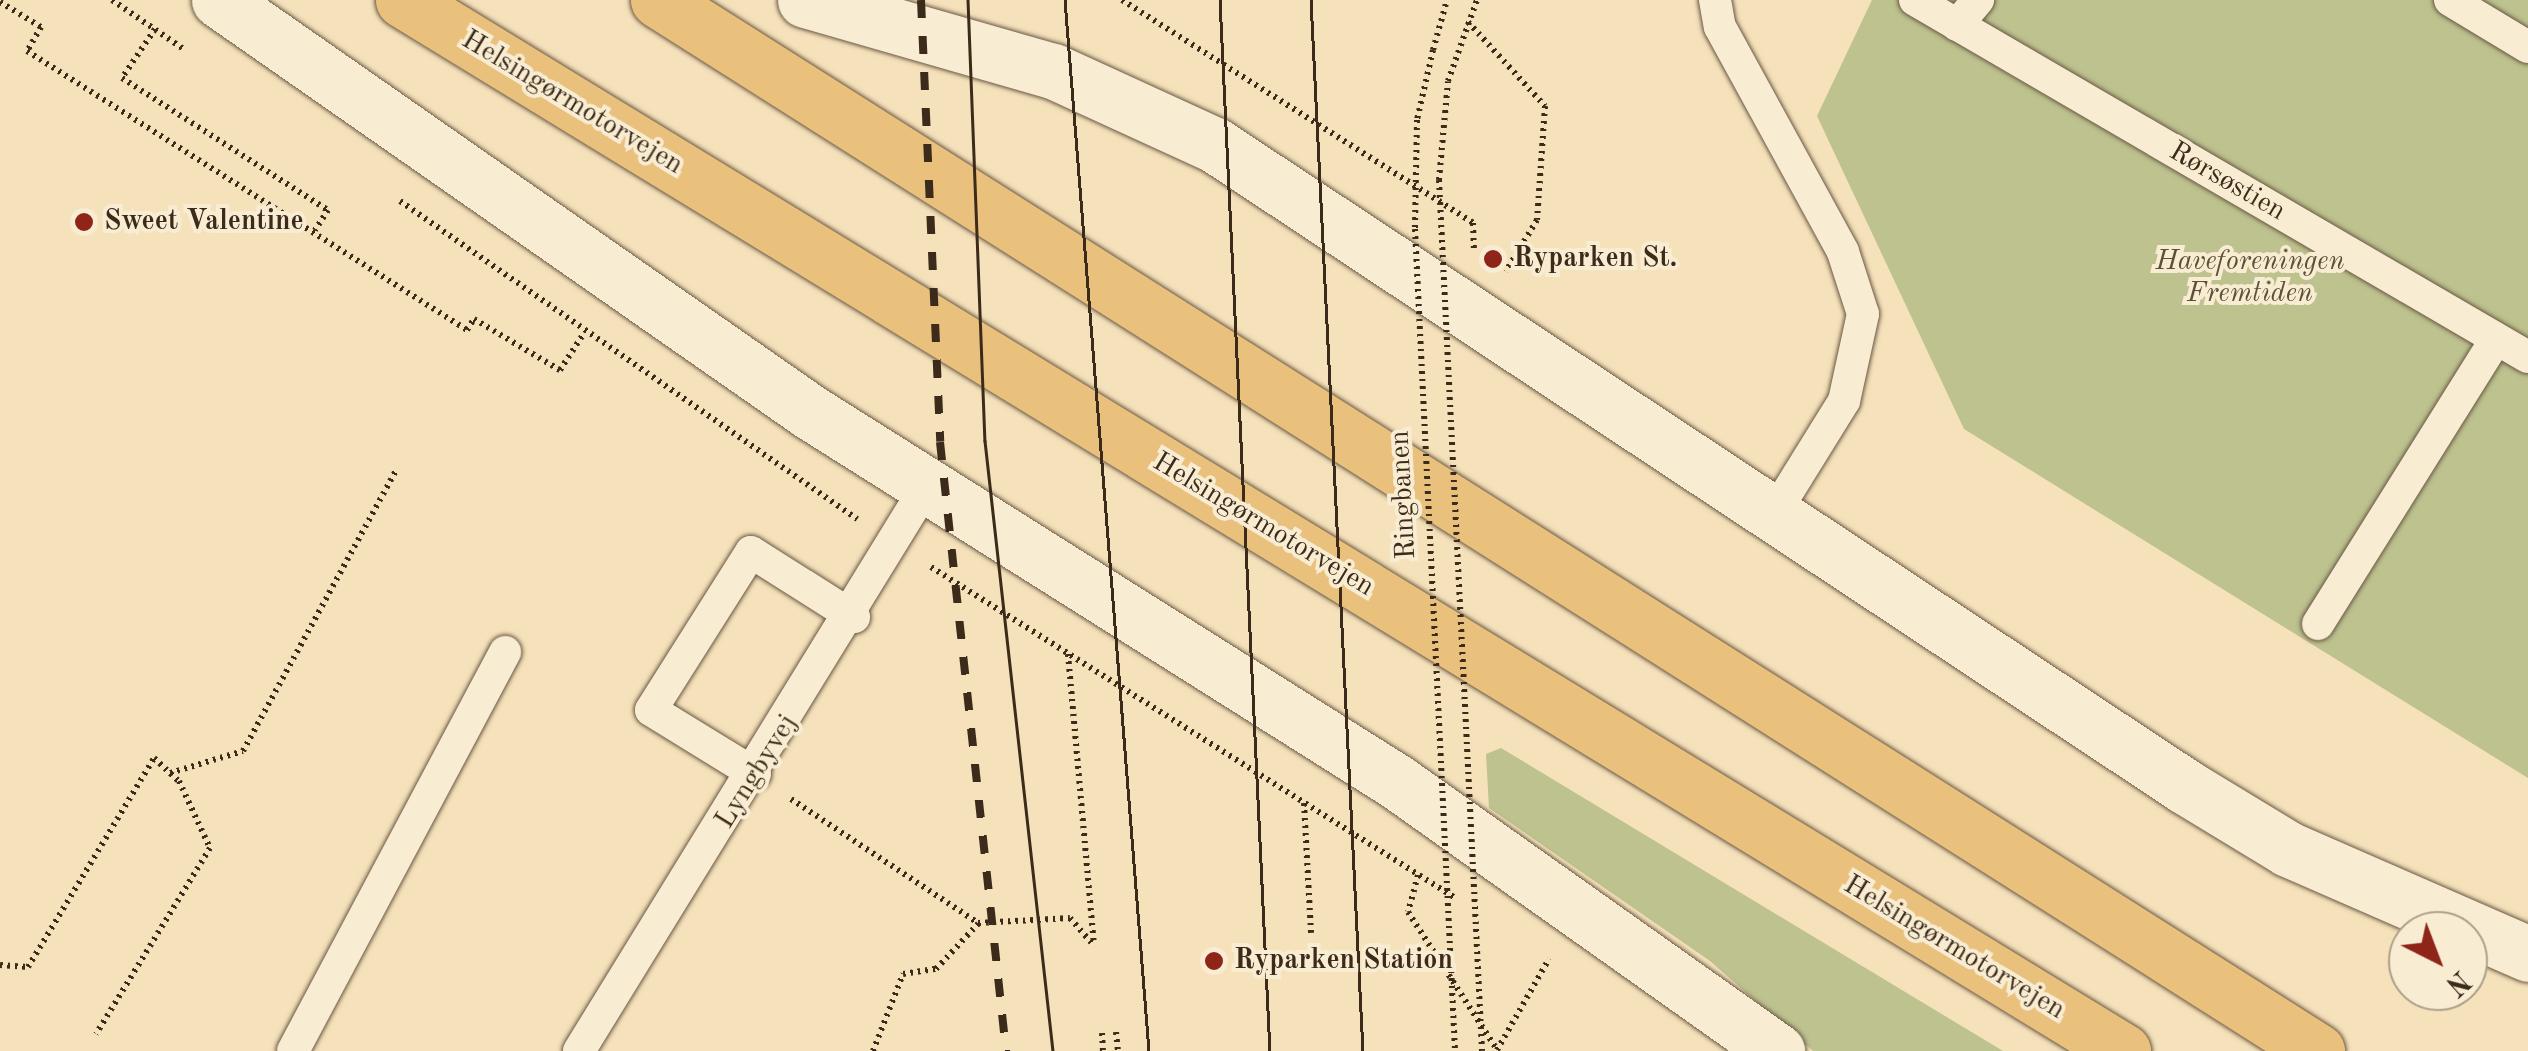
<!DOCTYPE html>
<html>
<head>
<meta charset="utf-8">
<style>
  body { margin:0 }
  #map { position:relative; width:2528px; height:1051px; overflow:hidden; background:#f5e1ba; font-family:"Old Standard TT",serif }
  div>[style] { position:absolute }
  .green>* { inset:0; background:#bdc28f }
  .path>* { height:6px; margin-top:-3px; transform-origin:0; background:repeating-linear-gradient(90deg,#3c2b1b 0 2.5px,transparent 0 7.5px) }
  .roads { filter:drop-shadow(0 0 2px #6a5843) drop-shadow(0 0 2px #6a5843) }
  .service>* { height:32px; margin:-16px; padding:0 16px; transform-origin:16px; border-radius:16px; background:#f8ecd2 }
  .tertiary>* { height:55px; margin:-27.5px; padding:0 27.5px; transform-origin:27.5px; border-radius:27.5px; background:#f8ecd2 }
  .motorway>* { height:55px; margin:-27.5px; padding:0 27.5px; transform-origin:27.5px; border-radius:27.5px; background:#eac07d }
  .tram>* { height:2.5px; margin:-1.25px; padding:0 1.25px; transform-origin:1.25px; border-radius:1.25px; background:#3c2b1b }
  .rail>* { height:8px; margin-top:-4px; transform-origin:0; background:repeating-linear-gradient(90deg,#3c2b1b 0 18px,transparent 0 36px) }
  .path-bridge>* { height:6px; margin-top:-3px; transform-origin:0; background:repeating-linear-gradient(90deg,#3c2b1b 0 2.5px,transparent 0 7.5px) }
  .dots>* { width:28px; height:28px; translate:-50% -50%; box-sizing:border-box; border:5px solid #f8ecd2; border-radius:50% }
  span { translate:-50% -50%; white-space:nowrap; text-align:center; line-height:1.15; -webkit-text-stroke:8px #f8ecd2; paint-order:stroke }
  .street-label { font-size:28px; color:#3c2b1b }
  .poi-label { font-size:28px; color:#3c2b1b; font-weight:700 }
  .left { translate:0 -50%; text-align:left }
  .park-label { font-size:28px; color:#5c5138; font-style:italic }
  .north { position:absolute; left:2388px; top:911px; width:100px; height:100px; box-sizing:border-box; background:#f8ecd2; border:2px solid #ad9f89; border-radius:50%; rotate:138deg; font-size:28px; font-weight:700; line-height:40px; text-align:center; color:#3c2b1b }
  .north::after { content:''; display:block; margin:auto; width:35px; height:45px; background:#8f2418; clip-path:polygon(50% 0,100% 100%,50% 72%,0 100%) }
</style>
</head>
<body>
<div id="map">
  <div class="green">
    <div style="clip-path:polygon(1872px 0,2528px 0,2528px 778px,1964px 429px,1817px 116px)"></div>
    <div style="clip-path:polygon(1501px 748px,2003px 1051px,1813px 1051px,1710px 961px,1489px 808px,1486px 754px)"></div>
  </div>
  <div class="path">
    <div style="left:112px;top:0;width:88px;rotate:34.4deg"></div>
    <div style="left:1122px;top:0;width:416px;rotate:32.4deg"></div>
    <div style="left:1473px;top:223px;width:25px;rotate:88deg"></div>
    <div style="left:0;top:2px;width:48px;rotate:31.4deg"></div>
    <div style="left:41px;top:27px;width:28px;rotate:120deg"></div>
    <div style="left:27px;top:51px;width:521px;rotate:32.38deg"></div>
    <div style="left:467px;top:330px;width:13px;rotate:-58deg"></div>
    <div style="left:474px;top:319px;width:100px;rotate:30.7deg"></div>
    <div style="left:560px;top:370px;width:44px;rotate:-57deg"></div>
    <div style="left:1468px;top:22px;width:114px;rotate:47.5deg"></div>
    <div style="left:1545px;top:106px;width:114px;rotate:94deg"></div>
    <div style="left:1537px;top:220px;width:60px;rotate:121.3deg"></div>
    <div style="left:155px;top:29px;width:59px;rotate:124deg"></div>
    <div style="left:122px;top:78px;width:245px;rotate:32.7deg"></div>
    <div style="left:328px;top:210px;width:24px;rotate:123deg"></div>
    <div style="left:1433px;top:50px;width:52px;rotate:-74.4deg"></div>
    <div style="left:1439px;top:180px;width:99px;rotate:-84.8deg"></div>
    <div style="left:1448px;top:81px;width:86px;rotate:-70.3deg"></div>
    <div style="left:400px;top:201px;width:557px;rotate:34.83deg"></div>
    <div style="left:931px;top:567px;width:622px;rotate:32.26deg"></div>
    <div style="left:1068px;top:654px;width:292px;rotate:84.9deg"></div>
    <div style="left:170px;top:773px;width:76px;rotate:-16.8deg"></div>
    <div style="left:243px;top:751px;width:322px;rotate:-61.4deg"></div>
    <div style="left:791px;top:799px;width:224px;rotate:33.5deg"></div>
    <div style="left:978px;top:923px;width:92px;rotate:-3.1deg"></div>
    <div style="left:1070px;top:918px;width:37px;rotate:49deg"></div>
    <div style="left:1304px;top:803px;width:130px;rotate:86.9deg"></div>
    <div style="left:1418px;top:875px;width:38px;rotate:105deg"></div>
    <div style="left:1408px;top:912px;width:166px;rotate:57.1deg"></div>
    <div style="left:0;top:965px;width:28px;rotate:4deg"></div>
    <div style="left:28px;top:967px;width:244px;rotate:-58.9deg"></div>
    <div style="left:154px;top:758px;width:34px;rotate:43deg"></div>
    <div style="left:179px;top:781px;width:74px;rotate:65.2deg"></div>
    <div style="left:210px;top:848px;width:218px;rotate:121.5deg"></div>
    <div style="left:1116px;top:1032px;width:19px;rotate:84deg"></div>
    <div style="left:1102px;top:1033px;width:18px;rotate:87deg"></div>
    <div style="left:1497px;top:1050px;width:105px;rotate:-60.3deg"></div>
    <div style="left:873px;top:1051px;width:83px;rotate:-68.7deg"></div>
    <div style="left:903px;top:974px;width:33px;rotate:-9deg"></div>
    <div style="left:936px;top:969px;width:62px;rotate:-47deg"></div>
  </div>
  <div class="roads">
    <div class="service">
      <div style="left:1715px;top:0;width:27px;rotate:80deg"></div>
      <div style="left:1720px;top:27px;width:256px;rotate:61.3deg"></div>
      <div style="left:1843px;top:252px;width:65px;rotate:72.1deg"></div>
      <div style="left:1863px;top:314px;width:89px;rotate:102.3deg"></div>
      <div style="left:1844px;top:401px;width:127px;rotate:121.8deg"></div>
      <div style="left:1915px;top:0;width:709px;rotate:30.22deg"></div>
      <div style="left:2450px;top:0;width:91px;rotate:31.1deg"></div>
      <div style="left:1957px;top:25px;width:33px;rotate:-50deg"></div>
      <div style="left:2318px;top:624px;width:336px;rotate:-58deg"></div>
      <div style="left:755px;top:774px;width:122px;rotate:-148.4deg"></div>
      <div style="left:651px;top:710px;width:187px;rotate:-57.7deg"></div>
      <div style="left:751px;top:552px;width:122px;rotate:32.3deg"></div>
      <div style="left:293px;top:1051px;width:452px;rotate:-62deg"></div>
      <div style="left:579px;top:1051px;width:662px;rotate:-58.4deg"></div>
    </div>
    <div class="tertiary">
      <div style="left:219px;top:0;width:720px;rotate:34.88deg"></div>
      <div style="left:810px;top:412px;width:694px;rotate:32.22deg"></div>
      <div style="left:1397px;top:782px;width:466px;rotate:35.3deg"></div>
      <div style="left:805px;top:0;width:258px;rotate:16deg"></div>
      <div style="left:1053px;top:71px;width:178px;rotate:24.6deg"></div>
      <div style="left:1215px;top:145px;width:1164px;rotate:33.47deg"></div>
      <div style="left:2186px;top:787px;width:119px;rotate:31.3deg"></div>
      <div style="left:2288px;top:849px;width:262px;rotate:23.6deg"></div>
    </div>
    <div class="motorway">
      <div style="left:403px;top:0;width:2016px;rotate:31.43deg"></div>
      <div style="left:658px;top:0;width:1964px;rotate:32.35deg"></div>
    </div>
  </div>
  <div class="tram">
    <div style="left:968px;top:0;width:441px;rotate:87.8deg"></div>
    <div style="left:985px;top:441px;width:614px;rotate:83.64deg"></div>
    <div style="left:1065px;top:0;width:1054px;rotate:85.43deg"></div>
    <div style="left:1220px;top:0;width:1052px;rotate:87.28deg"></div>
    <div style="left:1311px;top:0;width:1052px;rotate:87.17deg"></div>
  </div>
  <div class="rail">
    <div style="left:921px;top:0;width:442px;rotate:87.5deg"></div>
    <div style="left:940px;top:442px;width:613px;rotate:83.81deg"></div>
  </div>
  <div class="path-bridge">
    <div style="left:1433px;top:50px;width:72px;rotate:102.9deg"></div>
    <div style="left:1417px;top:120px;width:109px;rotate:91.1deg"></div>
    <div style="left:1415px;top:229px;width:823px;rotate:87.21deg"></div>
    <div style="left:1439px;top:180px;width:872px;rotate:87.17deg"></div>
  </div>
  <div class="dots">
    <div style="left:84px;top:222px;background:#8f2418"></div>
    <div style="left:1493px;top:259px;background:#8f2418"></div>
    <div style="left:1214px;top:961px;background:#8f2418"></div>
  </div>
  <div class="street-label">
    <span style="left:572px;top:103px;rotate:31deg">Helsingørmotorvejen</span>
    <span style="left:2227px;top:182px;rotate:30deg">Rørsøstien</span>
    <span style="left:1404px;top:495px;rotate:-93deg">Ringbanen</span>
    <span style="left:1263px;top:525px;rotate:31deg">Helsingørmotorvejen</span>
    <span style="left:757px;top:772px;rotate:-58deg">Lyngbyvej</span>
    <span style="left:1954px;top:948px;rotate:31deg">Helsingørmotorvejen</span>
  </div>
  <div class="poi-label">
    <span class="left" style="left:104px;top:222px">Sweet Valentine</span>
    <span class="left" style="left:1513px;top:259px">Ryparken St.</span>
    <span class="left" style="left:1234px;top:961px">Ryparken Station</span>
  </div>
  <div class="park-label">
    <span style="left:2250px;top:278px">Haveforeningen<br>Fremtiden</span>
  </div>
  <div class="north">N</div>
</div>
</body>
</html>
